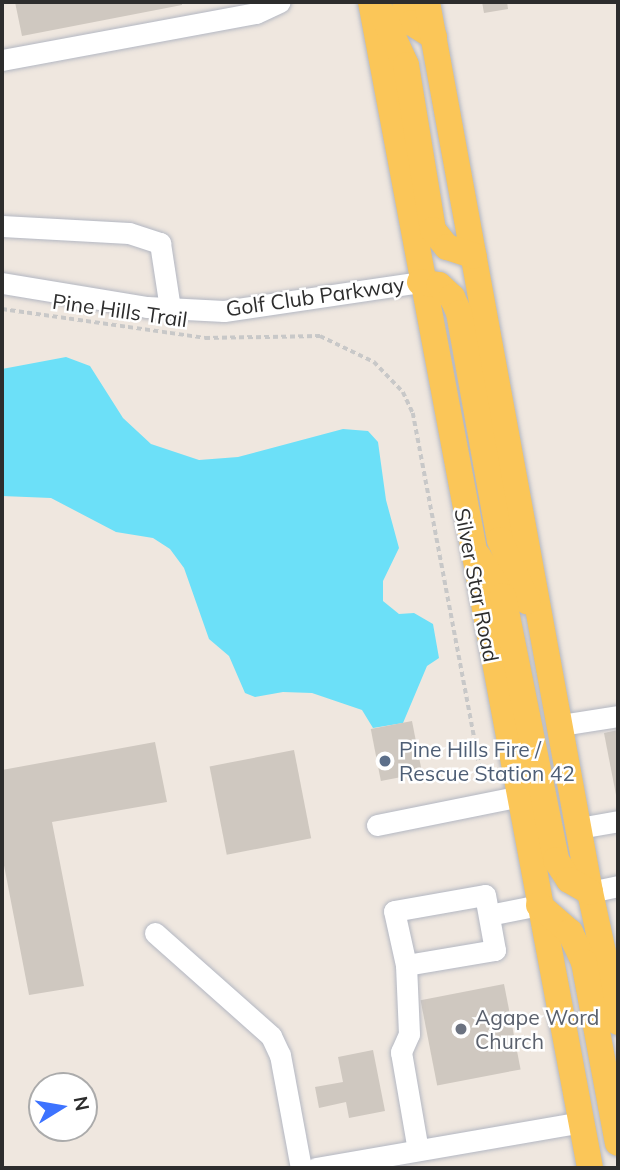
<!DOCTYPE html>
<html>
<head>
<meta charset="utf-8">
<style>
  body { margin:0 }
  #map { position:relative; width:620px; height:1170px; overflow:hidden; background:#efe7df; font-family:Mulish,sans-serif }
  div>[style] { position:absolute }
  .water>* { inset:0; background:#6ce0f8 }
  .building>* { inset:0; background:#cfc8c0; transform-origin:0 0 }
  .path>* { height:3.5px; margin-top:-1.75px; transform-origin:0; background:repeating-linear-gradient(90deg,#c8c8c8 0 5px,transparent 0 8.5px) }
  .roads { filter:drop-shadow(0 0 2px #b3b7c2) drop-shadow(0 0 2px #b3b7c2) }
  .minor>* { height:21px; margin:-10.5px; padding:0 10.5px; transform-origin:10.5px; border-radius:10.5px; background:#fff }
  .major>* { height:26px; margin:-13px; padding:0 13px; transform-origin:13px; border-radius:13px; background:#fbc658 }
  .dots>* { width:19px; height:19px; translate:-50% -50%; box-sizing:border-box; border:4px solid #fff; border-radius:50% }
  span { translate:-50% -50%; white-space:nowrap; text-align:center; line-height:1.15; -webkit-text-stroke:5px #fff; paint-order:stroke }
  .street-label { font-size:21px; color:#2d2d2d }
  .service-label { font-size:21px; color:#4e5e75 }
  .left { translate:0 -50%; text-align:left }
  .worship-label { font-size:21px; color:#5b616d }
  .frame { position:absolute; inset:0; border:4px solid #2d2d2d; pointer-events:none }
  .north { position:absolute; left:28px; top:1072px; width:70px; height:70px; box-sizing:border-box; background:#fff; border:2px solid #ababab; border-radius:50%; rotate:79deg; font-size:19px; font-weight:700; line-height:28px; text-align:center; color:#2d2d2d }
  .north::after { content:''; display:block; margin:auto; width:24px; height:32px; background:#3d73ff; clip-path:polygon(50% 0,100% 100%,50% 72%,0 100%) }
</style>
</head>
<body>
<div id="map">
  <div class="water">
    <div style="clip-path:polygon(66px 357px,90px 366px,123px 418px,151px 444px,199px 460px,238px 457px,343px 429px,368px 431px,378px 442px,386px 500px,399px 548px,383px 581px,383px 601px,399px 614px,414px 613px,433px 624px,439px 658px,427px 666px,403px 723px,373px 728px,362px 710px,312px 693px,283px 692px,255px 697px,245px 693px,229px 656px,209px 639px,184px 568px,170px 549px,153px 538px,116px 532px,51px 498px,2px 496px,2px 369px)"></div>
  </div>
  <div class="building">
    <div style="clip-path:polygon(15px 2px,182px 2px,182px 5px,22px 36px)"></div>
    <div style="clip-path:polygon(482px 2px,507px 2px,508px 9px,484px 13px)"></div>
    <div style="left:412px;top:721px;width:53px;height:42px;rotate:79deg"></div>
    <div style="clip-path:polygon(618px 730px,618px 800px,617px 800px,604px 733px)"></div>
    <div style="clip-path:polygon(155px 742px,167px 802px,52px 822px,84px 986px,29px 995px,2px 855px,2px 770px)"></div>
    <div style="left:294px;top:750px;width:90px;height:86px;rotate:79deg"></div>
    <div style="left:504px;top:984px;width:87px;height:85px;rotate:79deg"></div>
    <div style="clip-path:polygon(373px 1050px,385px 1111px,349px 1118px,346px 1102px,319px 1108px,315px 1087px,343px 1082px,338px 1057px)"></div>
  </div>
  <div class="path">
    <div style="left:2px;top:309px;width:205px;rotate:8.1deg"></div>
    <div style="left:205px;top:338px;width:115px;rotate:-1deg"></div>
    <div style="left:320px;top:336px;width:60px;rotate:25.7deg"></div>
    <div style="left:374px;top:362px;width:42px;rotate:46deg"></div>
    <div style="left:403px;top:392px;width:23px;rotate:65deg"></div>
    <div style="left:413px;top:413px;width:366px;rotate:79.3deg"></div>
    <div style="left:481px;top:773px;width:10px;rotate:17deg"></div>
  </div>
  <div class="roads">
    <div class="minor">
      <div style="left:2px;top:60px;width:258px;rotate:-10.5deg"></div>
      <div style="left:256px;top:13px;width:26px;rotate:-25deg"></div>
      <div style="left:2px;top:226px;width:127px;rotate:3.2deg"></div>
      <div style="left:129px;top:233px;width:33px;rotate:18deg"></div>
      <div style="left:160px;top:243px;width:66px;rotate:81.3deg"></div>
      <div style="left:2px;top:283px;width:147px;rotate:9.4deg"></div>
      <div style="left:147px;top:307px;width:77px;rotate:3deg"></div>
      <div style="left:224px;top:311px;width:198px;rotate:-8.4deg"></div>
      <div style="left:561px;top:725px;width:58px;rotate:-9deg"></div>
      <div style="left:377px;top:825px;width:162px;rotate:-11.4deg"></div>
      <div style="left:579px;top:828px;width:40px;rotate:-10deg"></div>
      <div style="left:590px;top:892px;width:29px;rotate:-12deg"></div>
      <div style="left:489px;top:915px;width:51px;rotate:-11.3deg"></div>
      <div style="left:155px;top:933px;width:155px;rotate:41.6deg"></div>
      <div style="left:271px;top:1036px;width:21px;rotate:65deg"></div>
      <div style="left:280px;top:1055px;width:115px;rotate:79.5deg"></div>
      <div style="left:406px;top:965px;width:55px;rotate:-102.5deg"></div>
      <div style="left:394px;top:911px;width:92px;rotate:-10deg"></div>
      <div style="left:485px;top:895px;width:56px;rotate:79.7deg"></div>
      <div style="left:495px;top:950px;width:90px;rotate:170.4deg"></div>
      <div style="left:406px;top:965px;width:69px;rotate:87.5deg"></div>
      <div style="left:409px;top:1034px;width:20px;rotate:114deg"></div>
      <div style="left:401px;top:1052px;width:99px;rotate:80.2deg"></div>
      <div style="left:316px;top:1168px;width:269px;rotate:-9.8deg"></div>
    </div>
    <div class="major">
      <div style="left:371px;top:2px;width:1186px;rotate:79.36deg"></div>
      <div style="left:405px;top:2px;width:22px;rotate:72deg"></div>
      <div style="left:412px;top:23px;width:26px;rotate:32deg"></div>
      <div style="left:427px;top:2px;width:905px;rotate:79.62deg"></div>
      <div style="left:590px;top:892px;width:133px;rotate:77.8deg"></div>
      <div style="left:382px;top:13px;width:57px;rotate:65.2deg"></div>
      <div style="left:406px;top:65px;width:167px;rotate:80.7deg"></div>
      <div style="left:433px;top:230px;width:22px;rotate:51deg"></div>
      <div style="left:447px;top:247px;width:28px;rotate:18deg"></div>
      <div style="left:420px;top:282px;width:19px;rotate:9deg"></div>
      <div style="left:439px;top:285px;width:18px;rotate:43deg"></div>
      <div style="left:452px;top:297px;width:17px;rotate:66deg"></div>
      <div style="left:459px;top:313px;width:231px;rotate:79.8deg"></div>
      <div style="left:500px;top:540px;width:67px;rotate:66.1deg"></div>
      <div style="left:478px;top:556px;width:47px;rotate:58deg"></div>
      <div style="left:503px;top:596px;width:269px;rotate:78.6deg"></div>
      <div style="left:556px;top:860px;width:24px;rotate:57deg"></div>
      <div style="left:569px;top:880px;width:24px;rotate:30deg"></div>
      <div style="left:539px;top:905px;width:41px;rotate:41.1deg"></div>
      <div style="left:570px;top:932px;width:33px;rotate:65deg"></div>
      <div style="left:584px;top:962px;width:184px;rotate:79.4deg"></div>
    </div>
  </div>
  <div class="dots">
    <div style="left:385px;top:761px;background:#5c6f8a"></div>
    <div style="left:461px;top:1029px;background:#6b7280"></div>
  </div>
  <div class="street-label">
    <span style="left:315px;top:296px;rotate:-8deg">Golf Club Parkway</span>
    <span style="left:120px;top:310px;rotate:8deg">Pine Hills Trail</span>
    <span style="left:477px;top:585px;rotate:79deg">Silver Star Road</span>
  </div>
  <div class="service-label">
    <span class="left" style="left:399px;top:761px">Pine Hills Fire /<br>Rescue Station 42</span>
  </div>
  <div class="worship-label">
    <span class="left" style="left:475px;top:1029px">Agape Word<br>Church</span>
  </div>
  <div class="frame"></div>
  <div class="north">N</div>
</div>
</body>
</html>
